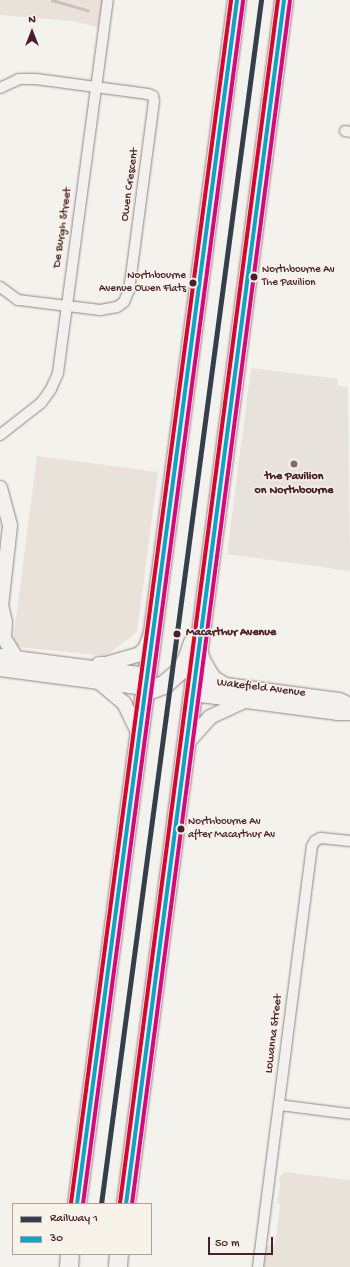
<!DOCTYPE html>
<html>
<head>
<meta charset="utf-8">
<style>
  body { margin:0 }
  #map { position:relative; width:350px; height:1267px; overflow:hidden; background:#f4f2ec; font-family:"Gochi Hand",sans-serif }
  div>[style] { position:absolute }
  .built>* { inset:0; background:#e7e2db }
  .green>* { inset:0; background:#e8e2da }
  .stream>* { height:2.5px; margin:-1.25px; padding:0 1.25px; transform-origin:1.25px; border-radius:1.25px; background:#cdc0bc }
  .roads { filter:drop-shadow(0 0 1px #8f8685) drop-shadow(0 0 1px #8f8685) }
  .street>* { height:10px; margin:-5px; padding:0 5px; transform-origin:5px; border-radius:5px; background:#f2f1ed }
  .secondary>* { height:14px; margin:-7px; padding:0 7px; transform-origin:7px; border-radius:7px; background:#f2f1ed }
  .highway>* { height:18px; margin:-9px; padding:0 9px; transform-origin:9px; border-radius:9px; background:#f2f1ed }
  .bus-1>* { height:4px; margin:-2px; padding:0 2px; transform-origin:2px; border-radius:2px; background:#00a9ce }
  .bus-2>* { height:4px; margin:-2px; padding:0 2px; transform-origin:2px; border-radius:2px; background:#e5007d }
  .bus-3>* { height:4px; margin:-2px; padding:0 2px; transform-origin:2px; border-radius:2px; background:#e4002b }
  .rail-1>* { height:5px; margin:-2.5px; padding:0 2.5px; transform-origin:2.5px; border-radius:2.5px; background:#343f4b }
  .dots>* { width:11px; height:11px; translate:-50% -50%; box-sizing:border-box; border:2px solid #f7f3e8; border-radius:50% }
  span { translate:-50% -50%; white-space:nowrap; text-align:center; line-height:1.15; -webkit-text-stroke:3px #f7f3e8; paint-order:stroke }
  .bus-label { font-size:11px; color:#4a1f2b }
  .left { translate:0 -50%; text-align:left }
  .right { translate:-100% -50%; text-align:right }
  .street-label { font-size:12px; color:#4a1f2b }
  .poi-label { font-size:12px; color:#4a1f2b; font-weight:700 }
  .stop-label { font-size:12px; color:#4a1f2b; font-weight:700 }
  .legend { position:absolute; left:12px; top:1203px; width:140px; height:52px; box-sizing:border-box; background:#f7f3e8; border:1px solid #b29e9c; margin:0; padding:5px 7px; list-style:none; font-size:12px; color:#4a1f2b }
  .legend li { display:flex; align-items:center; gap:8px; height:20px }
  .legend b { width:20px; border:1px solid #b29e9c }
  .north { position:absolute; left:12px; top:12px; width:40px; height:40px; -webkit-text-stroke:3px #f7f3e8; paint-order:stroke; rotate:0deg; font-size:11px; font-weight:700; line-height:16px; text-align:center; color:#4a1f2b }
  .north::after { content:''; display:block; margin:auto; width:14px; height:18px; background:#4a1f2b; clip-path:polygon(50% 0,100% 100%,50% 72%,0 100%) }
  .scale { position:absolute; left:208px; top:1237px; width:65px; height:18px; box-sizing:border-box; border:2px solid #4a1f2b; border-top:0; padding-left:5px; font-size:12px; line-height:14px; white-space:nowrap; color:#4a1f2b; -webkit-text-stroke:3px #f7f3e8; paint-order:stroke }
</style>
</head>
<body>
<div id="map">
  <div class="built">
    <div style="clip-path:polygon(251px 368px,338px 379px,337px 385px,348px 387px,350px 571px,227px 554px)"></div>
  </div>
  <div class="green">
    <div style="clip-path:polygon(0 0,104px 0,100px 28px,73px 21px,0 15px)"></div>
    <div style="clip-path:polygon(37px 456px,158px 472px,137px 632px,106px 656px,18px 647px,13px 642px)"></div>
    <div style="clip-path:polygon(285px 1172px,350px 1180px,350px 1267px,262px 1267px,262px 1256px,266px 1254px,267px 1246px,275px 1244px,280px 1205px,277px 1202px,280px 1185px,279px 1177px)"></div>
  </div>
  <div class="stream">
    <div style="left:52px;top:0;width:37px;rotate:16deg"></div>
  </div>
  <div class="roads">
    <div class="street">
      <div style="left:0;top:88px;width:21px;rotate:-25deg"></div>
      <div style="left:19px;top:79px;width:17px"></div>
      <div style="left:36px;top:79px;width:113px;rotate:7.6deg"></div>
      <div style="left:148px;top:94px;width:5px;rotate:22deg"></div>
      <div style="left:153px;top:96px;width:5px;rotate:79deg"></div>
      <div style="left:154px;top:101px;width:191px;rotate:97.5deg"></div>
      <div style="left:129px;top:290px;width:13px;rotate:113deg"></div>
      <div style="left:124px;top:302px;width:9px;rotate:144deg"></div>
      <div style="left:117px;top:307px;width:17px;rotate:170deg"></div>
      <div style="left:100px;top:310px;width:83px;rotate:-173deg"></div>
      <div style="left:18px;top:300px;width:22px;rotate:-144deg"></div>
      <div style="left:345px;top:131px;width:5px;rotate:11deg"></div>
      <div style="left:0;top:435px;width:52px;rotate:-38deg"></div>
      <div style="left:41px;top:403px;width:17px;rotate:-54deg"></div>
      <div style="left:51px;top:389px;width:17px;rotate:-66deg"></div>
      <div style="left:58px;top:373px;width:376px;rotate:-82.4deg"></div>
      <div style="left:279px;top:1105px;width:72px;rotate:7.2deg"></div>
      <div style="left:258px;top:1267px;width:424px;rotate:-82.7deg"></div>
      <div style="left:312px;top:846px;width:6px;rotate:-59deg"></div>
      <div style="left:315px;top:841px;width:7px;rotate:-27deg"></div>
      <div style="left:321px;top:838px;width:29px;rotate:6deg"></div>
    </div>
    <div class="secondary">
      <div style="left:0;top:488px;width:39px;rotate:75deg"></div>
      <div style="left:10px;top:526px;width:90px;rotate:96.4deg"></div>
      <div style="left:1px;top:605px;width:17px;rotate:77deg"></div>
      <div style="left:5px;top:622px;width:16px;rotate:94deg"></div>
      <div style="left:4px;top:638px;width:23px;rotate:59deg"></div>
      <div style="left:199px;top:646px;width:15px;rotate:74deg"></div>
      <div style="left:203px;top:660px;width:16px;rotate:60deg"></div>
      <div style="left:211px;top:674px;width:5px;rotate:53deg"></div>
      <div style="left:214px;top:678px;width:12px;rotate:31deg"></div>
      <div style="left:0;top:656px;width:148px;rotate:7.4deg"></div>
      <div style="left:99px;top:664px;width:7px"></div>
      <div style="left:106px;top:664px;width:35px;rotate:-16deg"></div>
      <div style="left:140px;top:654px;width:9px;rotate:-49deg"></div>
      <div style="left:146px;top:647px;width:12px;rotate:-70deg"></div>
      <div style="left:0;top:669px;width:146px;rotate:7.5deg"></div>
      <div style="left:195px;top:681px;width:145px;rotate:7.5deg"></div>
      <div style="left:339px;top:700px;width:12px;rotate:24deg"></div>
      <div style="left:100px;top:683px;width:31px;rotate:40deg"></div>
      <div style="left:124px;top:703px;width:34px;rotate:64deg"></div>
      <div style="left:193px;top:694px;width:145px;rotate:7.5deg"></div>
      <div style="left:337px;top:713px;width:13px"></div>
      <div style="left:186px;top:744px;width:36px;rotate:-48deg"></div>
      <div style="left:210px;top:717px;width:38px;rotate:-25deg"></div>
    </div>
    <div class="highway">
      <div style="left:153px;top:689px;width:12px;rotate:-20deg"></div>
      <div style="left:164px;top:685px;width:21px;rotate:-41deg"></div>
      <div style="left:180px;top:671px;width:13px;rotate:-58deg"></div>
      <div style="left:187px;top:660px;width:18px;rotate:-71deg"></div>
      <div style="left:77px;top:1204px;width:1215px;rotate:-82.43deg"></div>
      <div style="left:126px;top:1204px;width:1214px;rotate:-82.52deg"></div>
      <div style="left:69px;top:1267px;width:13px;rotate:-86deg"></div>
      <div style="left:118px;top:1267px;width:13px;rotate:-86deg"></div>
    </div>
  </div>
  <div class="bus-1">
    <div style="left:77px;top:1204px;width:1215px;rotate:-82.43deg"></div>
    <div style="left:126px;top:1204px;width:1214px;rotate:-82.52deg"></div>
  </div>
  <div class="bus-2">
    <div style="left:83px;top:1204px;width:1214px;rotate:-82.42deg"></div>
    <div style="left:132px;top:1204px;width:1213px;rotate:-82.52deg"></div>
  </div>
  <div class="bus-3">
    <div style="left:71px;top:1203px;width:1214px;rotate:-82.42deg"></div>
    <div style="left:120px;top:1203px;width:1213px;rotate:-82.52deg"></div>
  </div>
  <div class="rail-1">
    <div style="left:101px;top:1204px;width:1215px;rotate:-82.43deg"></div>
  </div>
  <div class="dots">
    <div style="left:254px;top:277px;background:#4a1f2b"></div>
    <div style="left:193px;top:283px;background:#4a1f2b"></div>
    <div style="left:294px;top:464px;background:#86696f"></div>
    <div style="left:177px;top:634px;background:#4a1f2b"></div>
    <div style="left:181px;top:829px;background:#4a1f2b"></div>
  </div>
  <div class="bus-label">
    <span class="left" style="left:262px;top:277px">Northbourne Av<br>The Pavilion</span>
    <span class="right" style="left:186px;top:283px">Northbourne<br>Avenue Owen Flats</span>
    <span class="left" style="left:188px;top:829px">Northbourne Av<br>after Macarthur Av</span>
  </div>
  <div class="street-label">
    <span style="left:131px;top:185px;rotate:-82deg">Owen Crescent</span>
    <span style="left:64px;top:228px;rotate:-82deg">De Burgh Street</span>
    <span style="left:261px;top:689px;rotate:7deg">Wakefield Avenue</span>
    <span style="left:275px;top:1034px;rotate:-83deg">Lowanna Street</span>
  </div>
  <div class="poi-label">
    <span style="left:294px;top:485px">the Pavilion<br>on Northbourne</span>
  </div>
  <div class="stop-label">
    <span class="left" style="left:186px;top:634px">Macarthur Avenue</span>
  </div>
  <ul class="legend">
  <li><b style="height:5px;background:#343f4b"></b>Railway 1</li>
  <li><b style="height:5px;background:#00a9ce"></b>30</li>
  </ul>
  <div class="north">N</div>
  <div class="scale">50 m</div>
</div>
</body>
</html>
